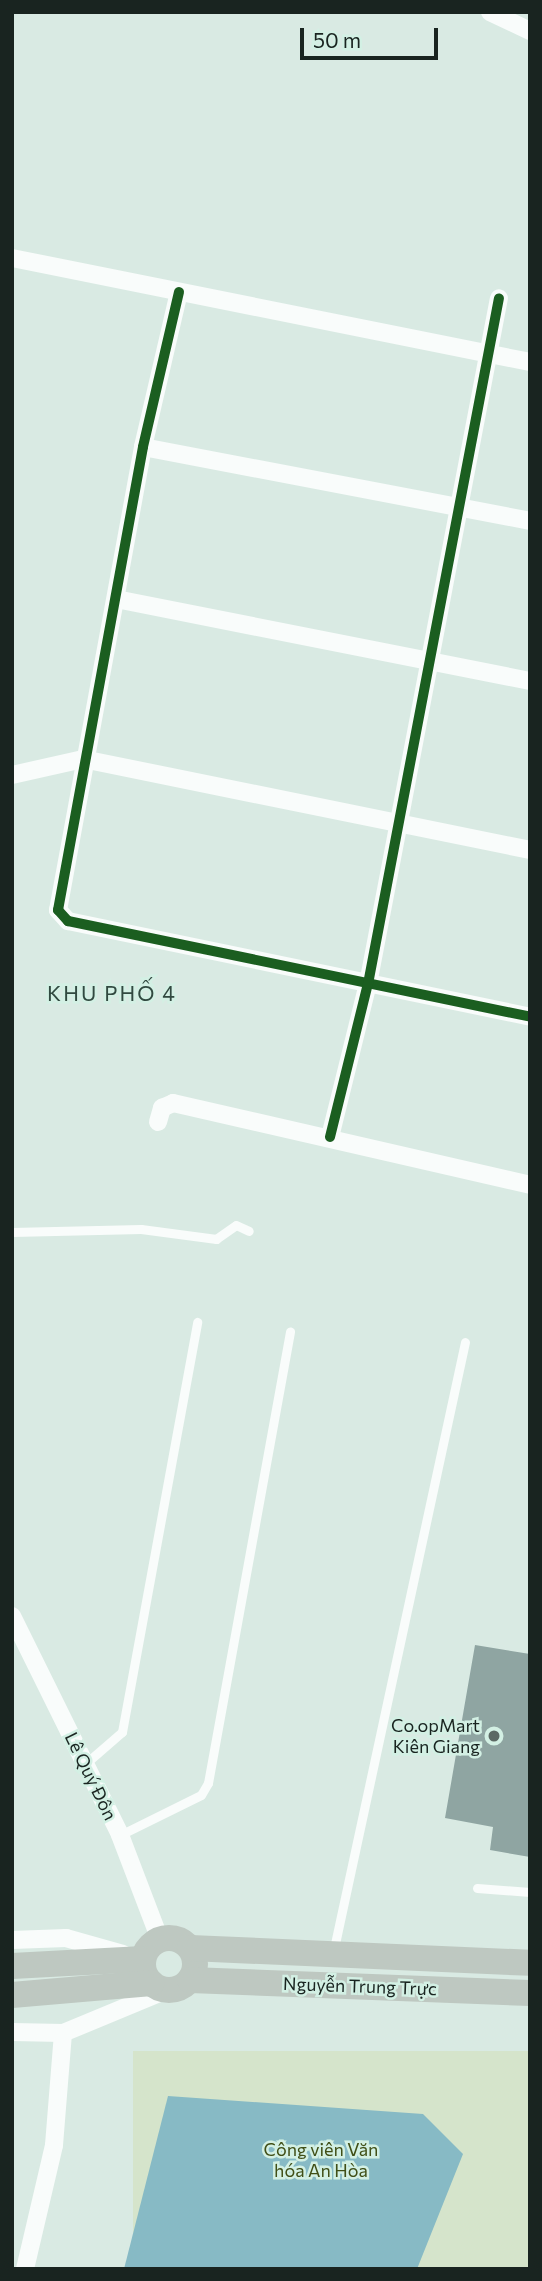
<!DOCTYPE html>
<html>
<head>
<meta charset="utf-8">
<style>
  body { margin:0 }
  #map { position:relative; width:542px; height:2281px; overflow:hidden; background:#d9eae3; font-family:Commissioner,sans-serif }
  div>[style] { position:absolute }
  .green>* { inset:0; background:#d5e4cb; transform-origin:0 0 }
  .water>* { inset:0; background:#87bac5 }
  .building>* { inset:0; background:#8fa5a2 }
  .lane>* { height:9px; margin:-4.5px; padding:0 4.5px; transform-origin:4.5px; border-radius:4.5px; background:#f9fcfb }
  .street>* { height:18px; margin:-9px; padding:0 9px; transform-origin:9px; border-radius:9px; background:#f9fcfb }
  .primary>* { height:26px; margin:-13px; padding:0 13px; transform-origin:13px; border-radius:13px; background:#bec8c1 }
  .primary>.ring { margin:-13px; padding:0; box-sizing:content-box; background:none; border:26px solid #bec8c1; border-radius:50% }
  .cycleway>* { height:10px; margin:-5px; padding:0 5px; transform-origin:5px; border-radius:5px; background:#1b5e20 }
  .dots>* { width:19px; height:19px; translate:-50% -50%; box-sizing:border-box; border:4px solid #d3f0e4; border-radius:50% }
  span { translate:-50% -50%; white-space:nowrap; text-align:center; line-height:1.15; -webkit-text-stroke:5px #d3f0e4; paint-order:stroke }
  .poi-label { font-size:18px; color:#192420 }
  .right { translate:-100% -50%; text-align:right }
  .street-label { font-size:18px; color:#192420 }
  .park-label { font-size:18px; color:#404f17 }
  .quarter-label { font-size:21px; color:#314940; letter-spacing:2px }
  .frame { position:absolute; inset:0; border:14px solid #192420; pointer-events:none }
  .scale { position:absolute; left:300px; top:28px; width:138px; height:32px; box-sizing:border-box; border:4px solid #192420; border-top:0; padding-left:9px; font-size:21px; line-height:24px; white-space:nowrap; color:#192420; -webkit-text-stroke:5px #d3f0e4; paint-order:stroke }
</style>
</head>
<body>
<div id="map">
  <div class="green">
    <div style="left:530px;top:2051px;width:218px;height:397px;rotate:90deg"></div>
  </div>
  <div class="water">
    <div style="clip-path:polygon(168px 2096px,423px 2114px,463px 2154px,417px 2269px,124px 2269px)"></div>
  </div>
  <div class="building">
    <div style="clip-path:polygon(475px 1645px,530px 1654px,530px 1857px,490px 1850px,493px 1827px,445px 1818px)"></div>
  </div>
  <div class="lane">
    <div style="left:12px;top:1232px;width:129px;rotate:-1.3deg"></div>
    <div style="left:141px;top:1229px;width:76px;rotate:7.6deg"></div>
    <div style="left:216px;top:1239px;width:24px;rotate:-35deg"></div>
    <div style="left:236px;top:1225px;width:14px;rotate:25deg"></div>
    <div style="left:85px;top:1764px;width:49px;rotate:-40.9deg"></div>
    <div style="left:122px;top:1732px;width:417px;rotate:-79.6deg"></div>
    <div style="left:120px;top:1835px;width:90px;rotate:-26.3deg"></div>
    <div style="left:201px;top:1795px;width:14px;rotate:-60deg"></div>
    <div style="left:208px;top:1783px;width:459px;rotate:-79.7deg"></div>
    <div style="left:477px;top:1888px;width:53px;rotate:4.3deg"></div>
    <div style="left:333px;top:1953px;width:625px;rotate:-77.81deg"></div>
  </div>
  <div class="street">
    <div style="left:490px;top:12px;width:44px;rotate:25.4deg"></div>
    <div style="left:12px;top:258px;width:528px;rotate:11.35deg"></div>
    <div style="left:179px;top:292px;width:159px;rotate:103.1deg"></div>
    <div style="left:143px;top:447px;width:471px;rotate:100.4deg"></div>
    <div style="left:58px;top:910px;width:15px;rotate:48deg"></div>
    <div style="left:68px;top:921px;width:472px;rotate:11.7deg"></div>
    <div style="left:143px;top:447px;width:394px;rotate:10.8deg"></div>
    <div style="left:116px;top:599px;width:422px;rotate:11.2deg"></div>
    <div style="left:12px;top:775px;width:73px;rotate:-12.7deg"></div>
    <div style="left:83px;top:759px;width:456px;rotate:11.5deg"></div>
    <div style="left:158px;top:1122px;width:15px;rotate:-74deg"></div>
    <div style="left:162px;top:1108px;width:12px;rotate:-24deg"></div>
    <div style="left:173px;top:1103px;width:366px;rotate:12.9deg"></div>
    <div style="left:330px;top:1137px;width:158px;rotate:-76.1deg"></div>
    <div style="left:368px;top:984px;width:698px;rotate:-79.19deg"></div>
    <div style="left:12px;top:1616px;width:244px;rotate:63.7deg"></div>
    <div style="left:120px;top:1835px;width:112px;rotate:69.1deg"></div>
    <div style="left:12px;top:1940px;width:54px;rotate:-2.1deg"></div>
    <div style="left:66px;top:1938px;width:59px;rotate:15.7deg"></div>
    <div style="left:12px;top:2032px;width:51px;rotate:1.1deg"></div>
    <div style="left:63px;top:2033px;width:113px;rotate:-22.5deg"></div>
    <div style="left:25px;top:2269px;width:127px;rotate:-76.8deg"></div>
    <div style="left:54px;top:2145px;width:112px;rotate:-85.4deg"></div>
  </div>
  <div class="primary">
    <div class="ring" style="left:143px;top:1938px;width:26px;height:26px"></div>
    <div style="left:190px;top:1948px;width:340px;rotate:2.5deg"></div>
    <div style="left:12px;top:1966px;width:131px;rotate:-3.1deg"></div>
    <div style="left:190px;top:1980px;width:340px;rotate:2.2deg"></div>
    <div style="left:12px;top:1995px;width:140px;rotate:-4.9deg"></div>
  </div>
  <div class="cycleway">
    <div style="left:179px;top:292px;width:159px;rotate:103.1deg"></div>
    <div style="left:143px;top:447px;width:471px;rotate:100.4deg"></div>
    <div style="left:58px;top:910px;width:15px;rotate:48deg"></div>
    <div style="left:68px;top:921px;width:472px;rotate:11.7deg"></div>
    <div style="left:330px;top:1137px;width:158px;rotate:-76.1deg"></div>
    <div style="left:368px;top:984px;width:698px;rotate:-79.19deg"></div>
  </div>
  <div class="dots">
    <div style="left:494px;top:1736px;background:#5c6964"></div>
  </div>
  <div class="poi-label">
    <span class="right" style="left:480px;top:1736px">Co.opMart<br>Kiên Giang</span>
  </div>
  <div class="street-label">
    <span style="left:91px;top:1776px;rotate:64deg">Lê Quý Đôn</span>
    <span style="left:360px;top:1986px;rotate:2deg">Nguyễn Trung Trực</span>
  </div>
  <div class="park-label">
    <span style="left:321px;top:2160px">Công viên Văn<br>hóa An Hòa</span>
  </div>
  <div class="quarter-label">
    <span style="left:112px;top:993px">KHU PHỐ 4</span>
  </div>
  <div class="frame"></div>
  <div class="scale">50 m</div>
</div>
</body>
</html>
